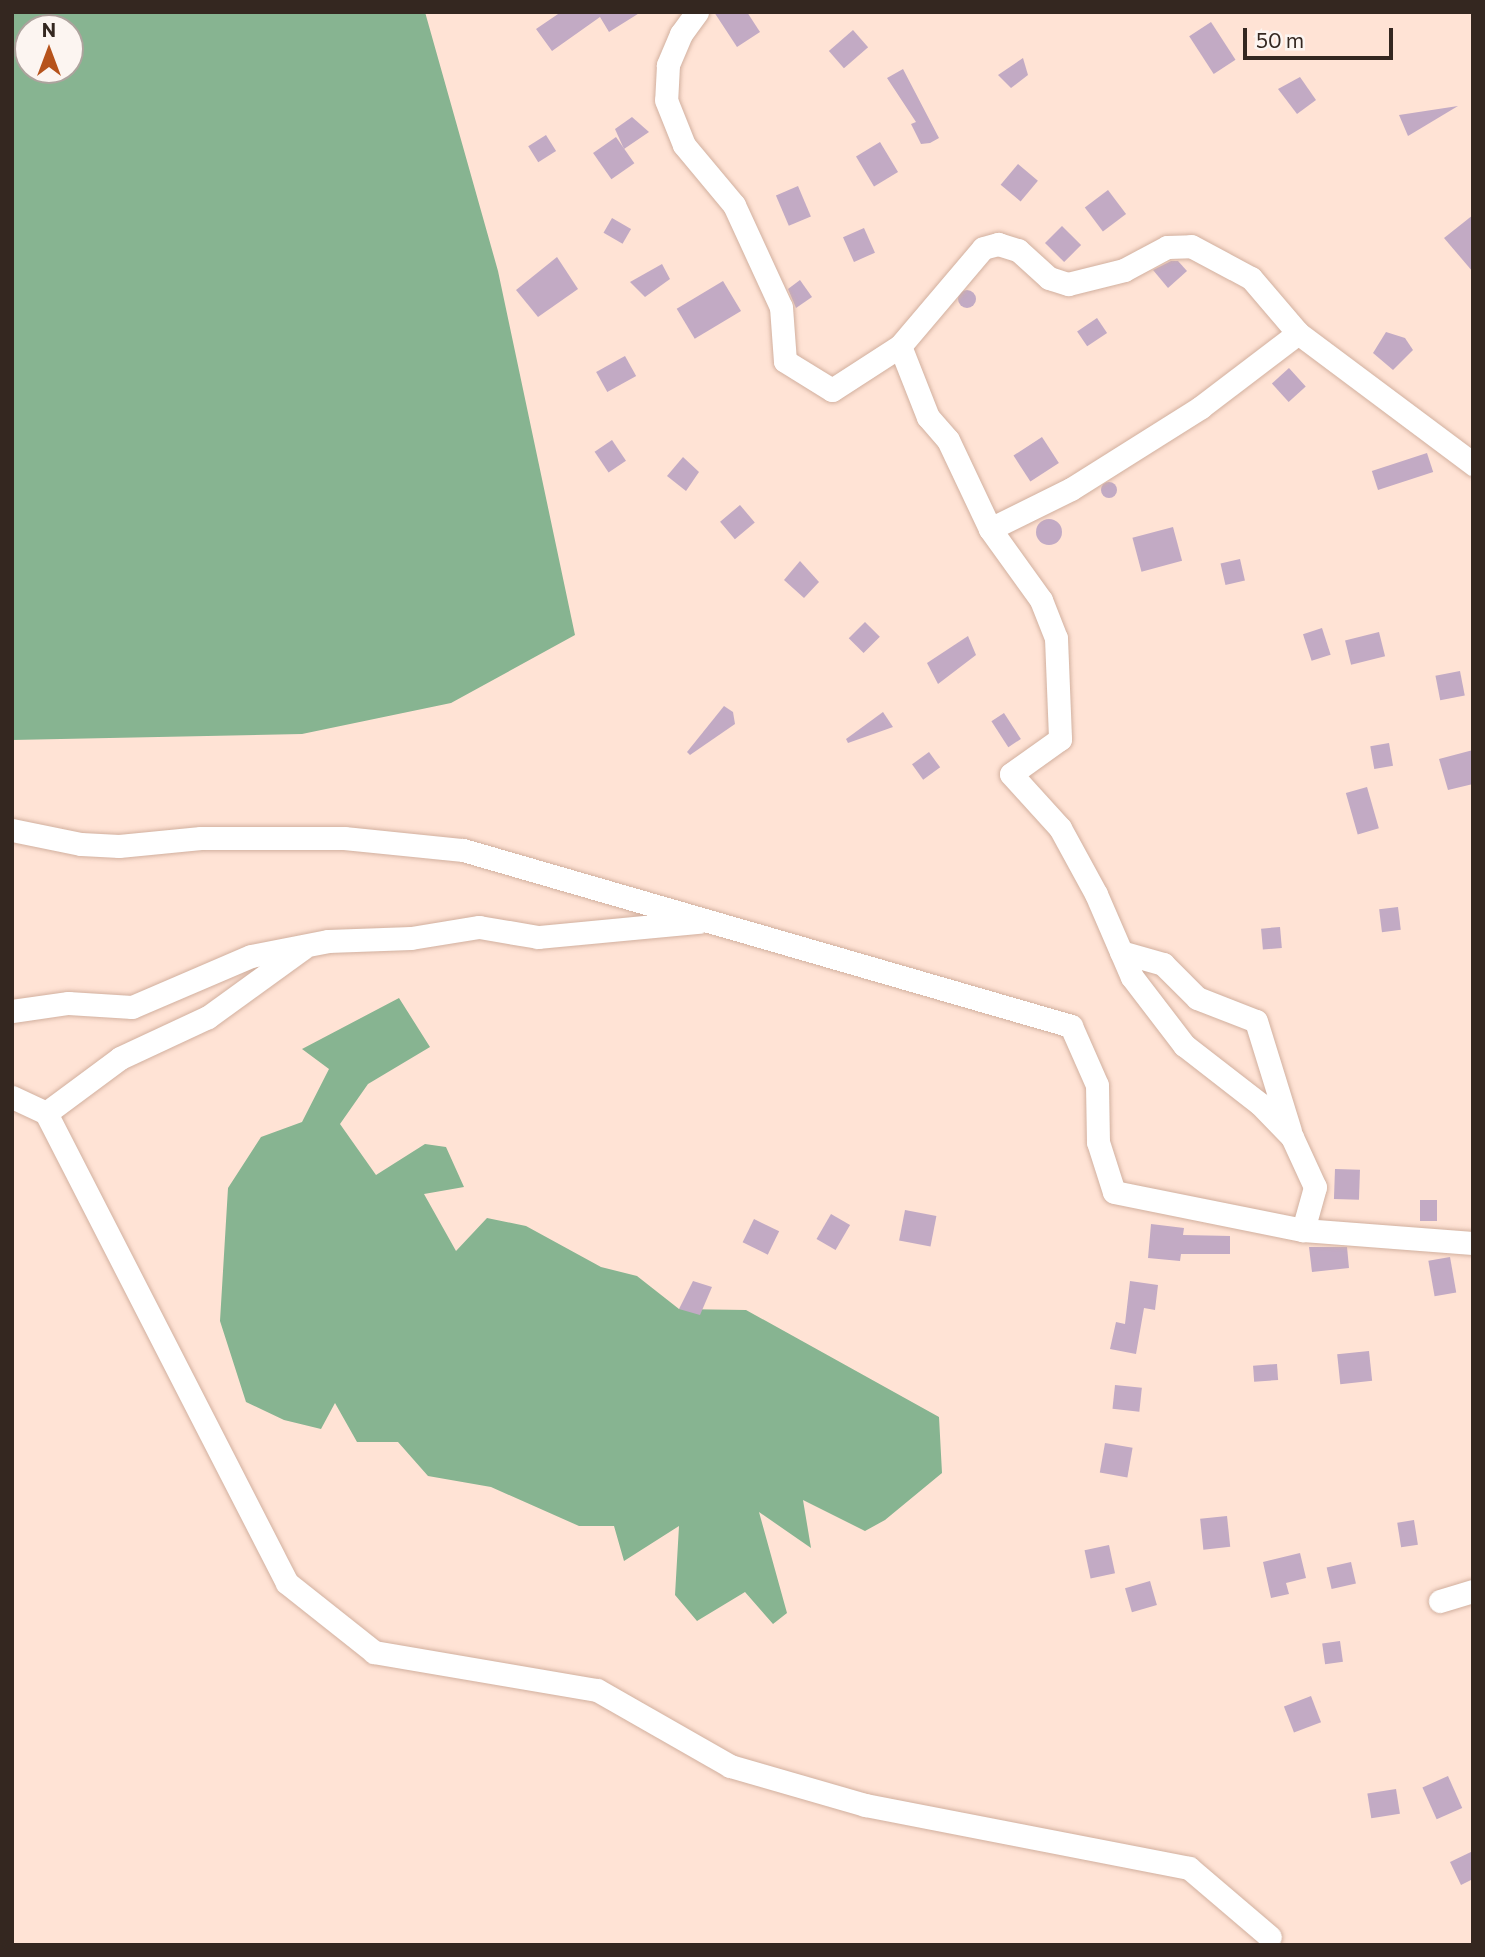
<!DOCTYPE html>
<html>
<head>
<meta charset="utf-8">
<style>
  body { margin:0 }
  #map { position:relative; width:1485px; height:1957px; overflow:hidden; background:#ffe3d5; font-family:Commissioner,sans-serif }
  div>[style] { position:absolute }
  .forest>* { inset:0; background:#87b491 }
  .building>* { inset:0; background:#c2aac4; transform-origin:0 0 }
  .round { border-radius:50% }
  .roads { filter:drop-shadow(0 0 2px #d2b09f) drop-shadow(0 0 2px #d2b09f) }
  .minor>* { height:23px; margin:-11.5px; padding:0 11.5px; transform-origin:11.5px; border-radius:11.5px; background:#fff }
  span { translate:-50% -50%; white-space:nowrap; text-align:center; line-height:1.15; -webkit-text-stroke:5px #fcf5f1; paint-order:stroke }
  .frame { position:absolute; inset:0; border:14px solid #342720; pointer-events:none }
  .north { position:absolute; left:14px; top:14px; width:70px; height:70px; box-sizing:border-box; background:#fcf5f1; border:2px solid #aca39d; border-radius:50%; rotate:0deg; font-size:19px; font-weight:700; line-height:28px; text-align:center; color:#342720 }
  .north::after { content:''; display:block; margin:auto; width:24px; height:32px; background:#b6531c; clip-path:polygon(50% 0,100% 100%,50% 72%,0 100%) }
  .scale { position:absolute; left:1243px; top:28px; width:150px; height:32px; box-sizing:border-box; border:4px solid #342720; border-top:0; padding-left:9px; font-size:21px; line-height:24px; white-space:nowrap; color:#342720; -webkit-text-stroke:5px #fcf5f1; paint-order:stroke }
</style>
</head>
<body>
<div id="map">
  <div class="forest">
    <div style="clip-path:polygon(evenodd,12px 12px,425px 12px,498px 271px,575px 635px,451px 703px,302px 734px,12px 740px,12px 12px,28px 28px,70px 28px,70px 70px,28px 70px,28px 28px)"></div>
    <div style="clip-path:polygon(399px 998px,430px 1047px,368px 1084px,340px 1124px,376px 1175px,425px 1144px,446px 1147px,464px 1187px,424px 1194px,456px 1251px,487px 1218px,526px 1226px,601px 1267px,637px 1276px,679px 1309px,746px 1310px,939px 1417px,942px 1473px,885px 1520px,865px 1531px,803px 1500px,811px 1548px,759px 1512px,787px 1613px,773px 1624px,745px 1592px,697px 1621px,675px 1595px,679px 1526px,624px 1561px,614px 1526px,579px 1526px,491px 1487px,428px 1476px,398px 1442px,357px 1442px,335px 1403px,321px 1429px,284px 1420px,246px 1402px,220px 1321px,228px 1188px,261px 1137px,302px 1122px,329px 1069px,302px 1049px)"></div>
  </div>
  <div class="building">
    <div style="clip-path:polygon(561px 12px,641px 12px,609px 32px,600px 17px,552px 51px,536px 29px)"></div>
    <div style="clip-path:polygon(714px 12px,747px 12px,760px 32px,737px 47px)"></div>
    <div style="left:1211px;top:22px;width:45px;height:26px;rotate:57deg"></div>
    <div style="left:853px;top:30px;width:23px;height:32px;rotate:49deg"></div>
    <div style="clip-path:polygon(1023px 58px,1028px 75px,1011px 88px,998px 75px)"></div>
    <div style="clip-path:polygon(903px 69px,939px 138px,930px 143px,921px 144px,911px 124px,916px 122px,887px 78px)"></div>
    <div style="clip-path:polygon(1300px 77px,1316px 100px,1297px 114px,1278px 89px)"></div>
    <div style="clip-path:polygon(1458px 106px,1408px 136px,1399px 115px)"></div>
    <div style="clip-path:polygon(632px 117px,649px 132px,624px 149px,615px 129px)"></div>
    <div style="left:546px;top:135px;width:19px;height:21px;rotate:58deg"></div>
    <div style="left:616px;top:137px;width:32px;height:28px;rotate:55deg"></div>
    <div style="left:880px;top:142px;width:35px;height:28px;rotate:59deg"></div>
    <div style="left:1018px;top:164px;width:26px;height:27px;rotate:40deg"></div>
    <div style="left:798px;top:186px;width:33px;height:24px;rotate:67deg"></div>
    <div style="left:1108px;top:190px;width:30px;height:29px;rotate:53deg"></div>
    <div style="clip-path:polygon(1473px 215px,1473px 272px,1444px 238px)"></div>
    <div style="left:612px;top:218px;width:22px;height:17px;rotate:30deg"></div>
    <div style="left:1062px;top:226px;width:27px;height:24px;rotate:45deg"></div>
    <div style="left:864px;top:228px;width:27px;height:23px;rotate:66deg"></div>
    <div style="clip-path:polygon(557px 257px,578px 289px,538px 317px,516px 290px)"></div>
    <div style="clip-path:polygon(1171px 261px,1178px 261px,1187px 271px,1168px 288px,1153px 270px)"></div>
    <div style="clip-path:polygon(662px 264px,670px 279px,645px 297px,630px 282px)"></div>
    <div style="clip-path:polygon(800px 280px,812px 297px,796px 308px,788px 289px)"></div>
    <div style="left:723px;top:281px;width:35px;height:54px;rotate:59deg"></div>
    <div class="round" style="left:958px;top:290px;width:18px;height:18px"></div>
    <div style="left:1097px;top:318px;width:18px;height:24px;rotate:56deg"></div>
    <div style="clip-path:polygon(1386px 332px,1405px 338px,1413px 350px,1393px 370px,1373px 353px)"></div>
    <div style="left:625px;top:356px;width:23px;height:33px;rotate:61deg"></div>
    <div style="left:1289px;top:368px;width:25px;height:23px;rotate:48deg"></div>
    <div style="left:1042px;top:437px;width:31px;height:34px;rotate:57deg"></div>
    <div style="left:612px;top:440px;width:25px;height:21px;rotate:56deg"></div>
    <div style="left:1427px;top:453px;width:20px;height:58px;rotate:72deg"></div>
    <div style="clip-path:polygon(683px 457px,699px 472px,686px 491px,667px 476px)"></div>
    <div class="round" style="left:1101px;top:482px;width:16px;height:16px"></div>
    <div style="left:740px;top:505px;width:23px;height:26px;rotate:50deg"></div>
    <div class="round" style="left:1036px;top:519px;width:26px;height:26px"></div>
    <div style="left:1173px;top:527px;width:35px;height:42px;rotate:75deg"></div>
    <div style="left:1240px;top:559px;width:22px;height:20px;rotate:77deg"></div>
    <div style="clip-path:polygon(800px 561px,819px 582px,804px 598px,784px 580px)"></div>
    <div style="left:865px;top:622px;width:21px;height:23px;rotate:45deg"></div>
    <div style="left:1322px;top:628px;width:28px;height:20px;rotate:72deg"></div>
    <div style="left:1379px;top:632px;width:25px;height:35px;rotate:76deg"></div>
    <div style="clip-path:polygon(968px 636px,976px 655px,938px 684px,927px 663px)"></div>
    <div style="left:1460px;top:671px;width:25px;height:25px;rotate:79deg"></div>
    <div style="clip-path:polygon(724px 706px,733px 712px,735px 724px,690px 755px,687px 752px)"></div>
    <div style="clip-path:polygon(883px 712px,893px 727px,848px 743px,846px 739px)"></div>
    <div style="left:1004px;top:713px;width:31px;height:15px;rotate:57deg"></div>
    <div style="left:1389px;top:743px;width:23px;height:19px;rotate:80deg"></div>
    <div style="clip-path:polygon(1473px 750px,1473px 784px,1448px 790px,1439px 759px)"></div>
    <div style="left:929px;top:752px;width:19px;height:21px;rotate:54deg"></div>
    <div style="left:1367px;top:787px;width:43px;height:22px;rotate:74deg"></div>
    <div style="left:1398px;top:907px;width:23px;height:19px;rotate:83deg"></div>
    <div style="left:1280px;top:927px;width:21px;height:19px;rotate:85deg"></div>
    <div style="left:1335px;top:1169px;width:25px;height:30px;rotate:2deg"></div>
    <div style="left:1420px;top:1200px;width:17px;height:21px"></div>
    <div style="left:905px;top:1210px;width:32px;height:31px;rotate:11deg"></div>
    <div style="left:831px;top:1214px;width:22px;height:29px;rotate:30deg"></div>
    <div style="left:754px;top:1219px;width:28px;height:26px;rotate:26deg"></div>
    <div style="clip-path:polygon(1151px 1224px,1184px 1228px,1183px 1235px,1230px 1236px,1230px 1254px,1181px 1254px,1180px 1261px,1148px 1258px)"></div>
    <div style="clip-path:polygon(1309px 1247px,1347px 1247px,1349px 1268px,1312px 1272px)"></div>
    <div style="left:1450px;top:1257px;width:36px;height:22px;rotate:80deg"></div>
    <div style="clip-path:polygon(693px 1281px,712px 1287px,700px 1315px,679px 1309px)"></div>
    <div style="clip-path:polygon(1130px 1281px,1158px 1285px,1155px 1310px,1144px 1308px,1136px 1354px,1110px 1349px,1116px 1322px,1125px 1324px)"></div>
    <div style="left:1369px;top:1351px;width:30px;height:32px;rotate:84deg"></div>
    <div style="left:1277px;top:1364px;width:16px;height:24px;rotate:86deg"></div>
    <div style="left:1115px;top:1385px;width:27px;height:24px;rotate:6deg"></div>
    <div style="left:1105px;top:1443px;width:28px;height:30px;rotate:10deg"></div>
    <div style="left:1227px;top:1516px;width:31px;height:27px;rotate:84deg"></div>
    <div style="left:1414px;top:1520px;width:25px;height:17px;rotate:81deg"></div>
    <div style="left:1109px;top:1545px;width:29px;height:25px;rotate:78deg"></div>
    <div style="clip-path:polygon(1300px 1553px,1306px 1578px,1286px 1583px,1289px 1594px,1271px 1598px,1263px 1562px)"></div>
    <div style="left:1351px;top:1562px;width:22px;height:25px;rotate:77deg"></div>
    <div style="left:1150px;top:1581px;width:25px;height:26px;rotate:74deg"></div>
    <div style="left:1340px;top:1641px;width:21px;height:18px;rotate:82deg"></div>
    <div style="left:1311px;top:1696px;width:28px;height:29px;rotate:69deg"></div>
    <div style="left:1448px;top:1776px;width:35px;height:28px;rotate:66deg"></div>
    <div style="left:1396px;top:1789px;width:25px;height:29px;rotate:81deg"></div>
    <div style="clip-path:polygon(1473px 1851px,1473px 1879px,1461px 1885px,1450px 1862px)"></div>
  </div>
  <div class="roads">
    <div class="minor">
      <div style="left:697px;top:12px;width:27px;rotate:126deg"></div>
      <div style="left:681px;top:34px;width:34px;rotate:113deg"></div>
      <div style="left:668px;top:65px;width:35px;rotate:93deg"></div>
      <div style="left:666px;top:100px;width:48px;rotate:68.2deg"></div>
      <div style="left:684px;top:145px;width:78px;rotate:50.2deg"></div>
      <div style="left:734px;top:205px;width:112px;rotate:65.3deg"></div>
      <div style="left:781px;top:307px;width:54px;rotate:85.8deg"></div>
      <div style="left:785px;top:361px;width:55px;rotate:31.7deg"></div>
      <div style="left:832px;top:390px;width:81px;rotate:-32.9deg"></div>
      <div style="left:900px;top:346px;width:128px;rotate:-49.7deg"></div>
      <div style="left:983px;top:248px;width:16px;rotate:-15deg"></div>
      <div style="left:998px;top:244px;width:21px;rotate:17deg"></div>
      <div style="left:1018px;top:250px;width:42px;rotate:42.1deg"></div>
      <div style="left:1049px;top:278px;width:20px;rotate:18deg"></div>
      <div style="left:1068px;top:284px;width:58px;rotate:-14deg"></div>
      <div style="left:1124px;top:270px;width:49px;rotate:-28.1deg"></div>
      <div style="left:1167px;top:247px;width:24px;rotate:-2deg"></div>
      <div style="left:1191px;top:246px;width:68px;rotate:28.1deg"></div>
      <div style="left:1251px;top:278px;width:72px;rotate:49.5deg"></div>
      <div style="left:1298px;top:333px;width:219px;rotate:36.8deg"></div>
      <div style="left:900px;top:346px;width:76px;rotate:68.5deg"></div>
      <div style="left:928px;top:417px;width:30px;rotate:49deg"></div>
      <div style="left:948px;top:440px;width:98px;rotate:64.7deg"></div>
      <div style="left:990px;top:529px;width:90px;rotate:-26.3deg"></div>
      <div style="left:1071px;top:489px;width:154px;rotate:-32.2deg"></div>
      <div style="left:1201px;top:407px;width:122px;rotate:-37.3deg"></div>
      <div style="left:990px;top:529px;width:87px;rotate:54.3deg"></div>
      <div style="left:1041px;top:600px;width:41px;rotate:68.5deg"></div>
      <div style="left:1056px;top:638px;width:101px;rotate:87.7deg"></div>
      <div style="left:1060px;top:739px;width:60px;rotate:144.5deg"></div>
      <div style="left:1011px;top:774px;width:73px;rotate:47.8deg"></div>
      <div style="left:1060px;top:828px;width:75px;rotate:61.4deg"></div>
      <div style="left:1096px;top:894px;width:90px;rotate:66.6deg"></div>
      <div style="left:1132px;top:977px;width:86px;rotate:52.6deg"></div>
      <div style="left:1184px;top:1045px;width:96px;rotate:37.8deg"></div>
      <div style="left:1260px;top:1104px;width:46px;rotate:45.9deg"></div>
      <div style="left:1292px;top:1137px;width:55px;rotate:65.3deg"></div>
      <div style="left:1315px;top:1187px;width:45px;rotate:105.6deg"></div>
      <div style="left:12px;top:830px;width:70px;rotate:11.5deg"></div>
      <div style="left:81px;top:844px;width:38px;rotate:3deg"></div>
      <div style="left:119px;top:846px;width:82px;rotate:-5.6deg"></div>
      <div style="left:201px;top:838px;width:143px"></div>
      <div style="left:344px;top:838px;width:120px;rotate:5.8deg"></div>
      <div style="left:463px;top:850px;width:633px;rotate:16.14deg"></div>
      <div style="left:1071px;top:1026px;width:64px;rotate:66.2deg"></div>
      <div style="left:1097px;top:1085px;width:57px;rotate:89deg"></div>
      <div style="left:1098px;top:1142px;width:52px;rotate:72.3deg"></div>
      <div style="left:1114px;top:1192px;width:193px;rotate:11.4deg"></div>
      <div style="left:1303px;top:1230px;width:170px;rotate:4.4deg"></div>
      <div style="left:1121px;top:952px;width:44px;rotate:15.9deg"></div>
      <div style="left:1163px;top:964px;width:48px;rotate:45deg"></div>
      <div style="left:1197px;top:998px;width:63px;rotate:21.3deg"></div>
      <div style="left:1256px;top:1021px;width:115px;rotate:72.8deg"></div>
      <div style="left:12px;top:1011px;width:57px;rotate:-8.1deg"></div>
      <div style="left:68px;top:1003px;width:64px;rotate:3.6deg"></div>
      <div style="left:132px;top:1007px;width:129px;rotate:-23.2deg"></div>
      <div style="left:251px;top:956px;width:78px;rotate:-11deg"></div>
      <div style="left:328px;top:941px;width:83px;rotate:-2.1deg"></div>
      <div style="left:411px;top:938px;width:69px;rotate:-9.2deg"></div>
      <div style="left:479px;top:927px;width:60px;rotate:9.6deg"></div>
      <div style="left:538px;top:937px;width:161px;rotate:-5.4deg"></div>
      <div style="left:12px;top:1097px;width:38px;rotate:25deg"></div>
      <div style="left:46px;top:1113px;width:528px;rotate:62.85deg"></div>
      <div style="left:287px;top:1583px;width:111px;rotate:38.4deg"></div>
      <div style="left:374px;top:1652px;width:226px;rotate:9.7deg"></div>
      <div style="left:597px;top:1690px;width:153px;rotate:29.7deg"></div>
      <div style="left:730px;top:1766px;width:141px;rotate:16.1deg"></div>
      <div style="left:865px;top:1805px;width:330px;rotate:11deg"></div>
      <div style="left:1189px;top:1868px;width:106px;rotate:40.4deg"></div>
      <div style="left:46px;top:1113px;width:92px;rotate:-36.6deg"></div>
      <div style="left:120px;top:1058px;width:97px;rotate:-25deg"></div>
      <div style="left:208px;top:1017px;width:116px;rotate:-35.9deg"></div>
      <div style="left:1440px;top:1601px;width:34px;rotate:-17deg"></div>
    </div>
  </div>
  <div class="frame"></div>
  <div class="north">N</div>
  <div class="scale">50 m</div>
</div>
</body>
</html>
